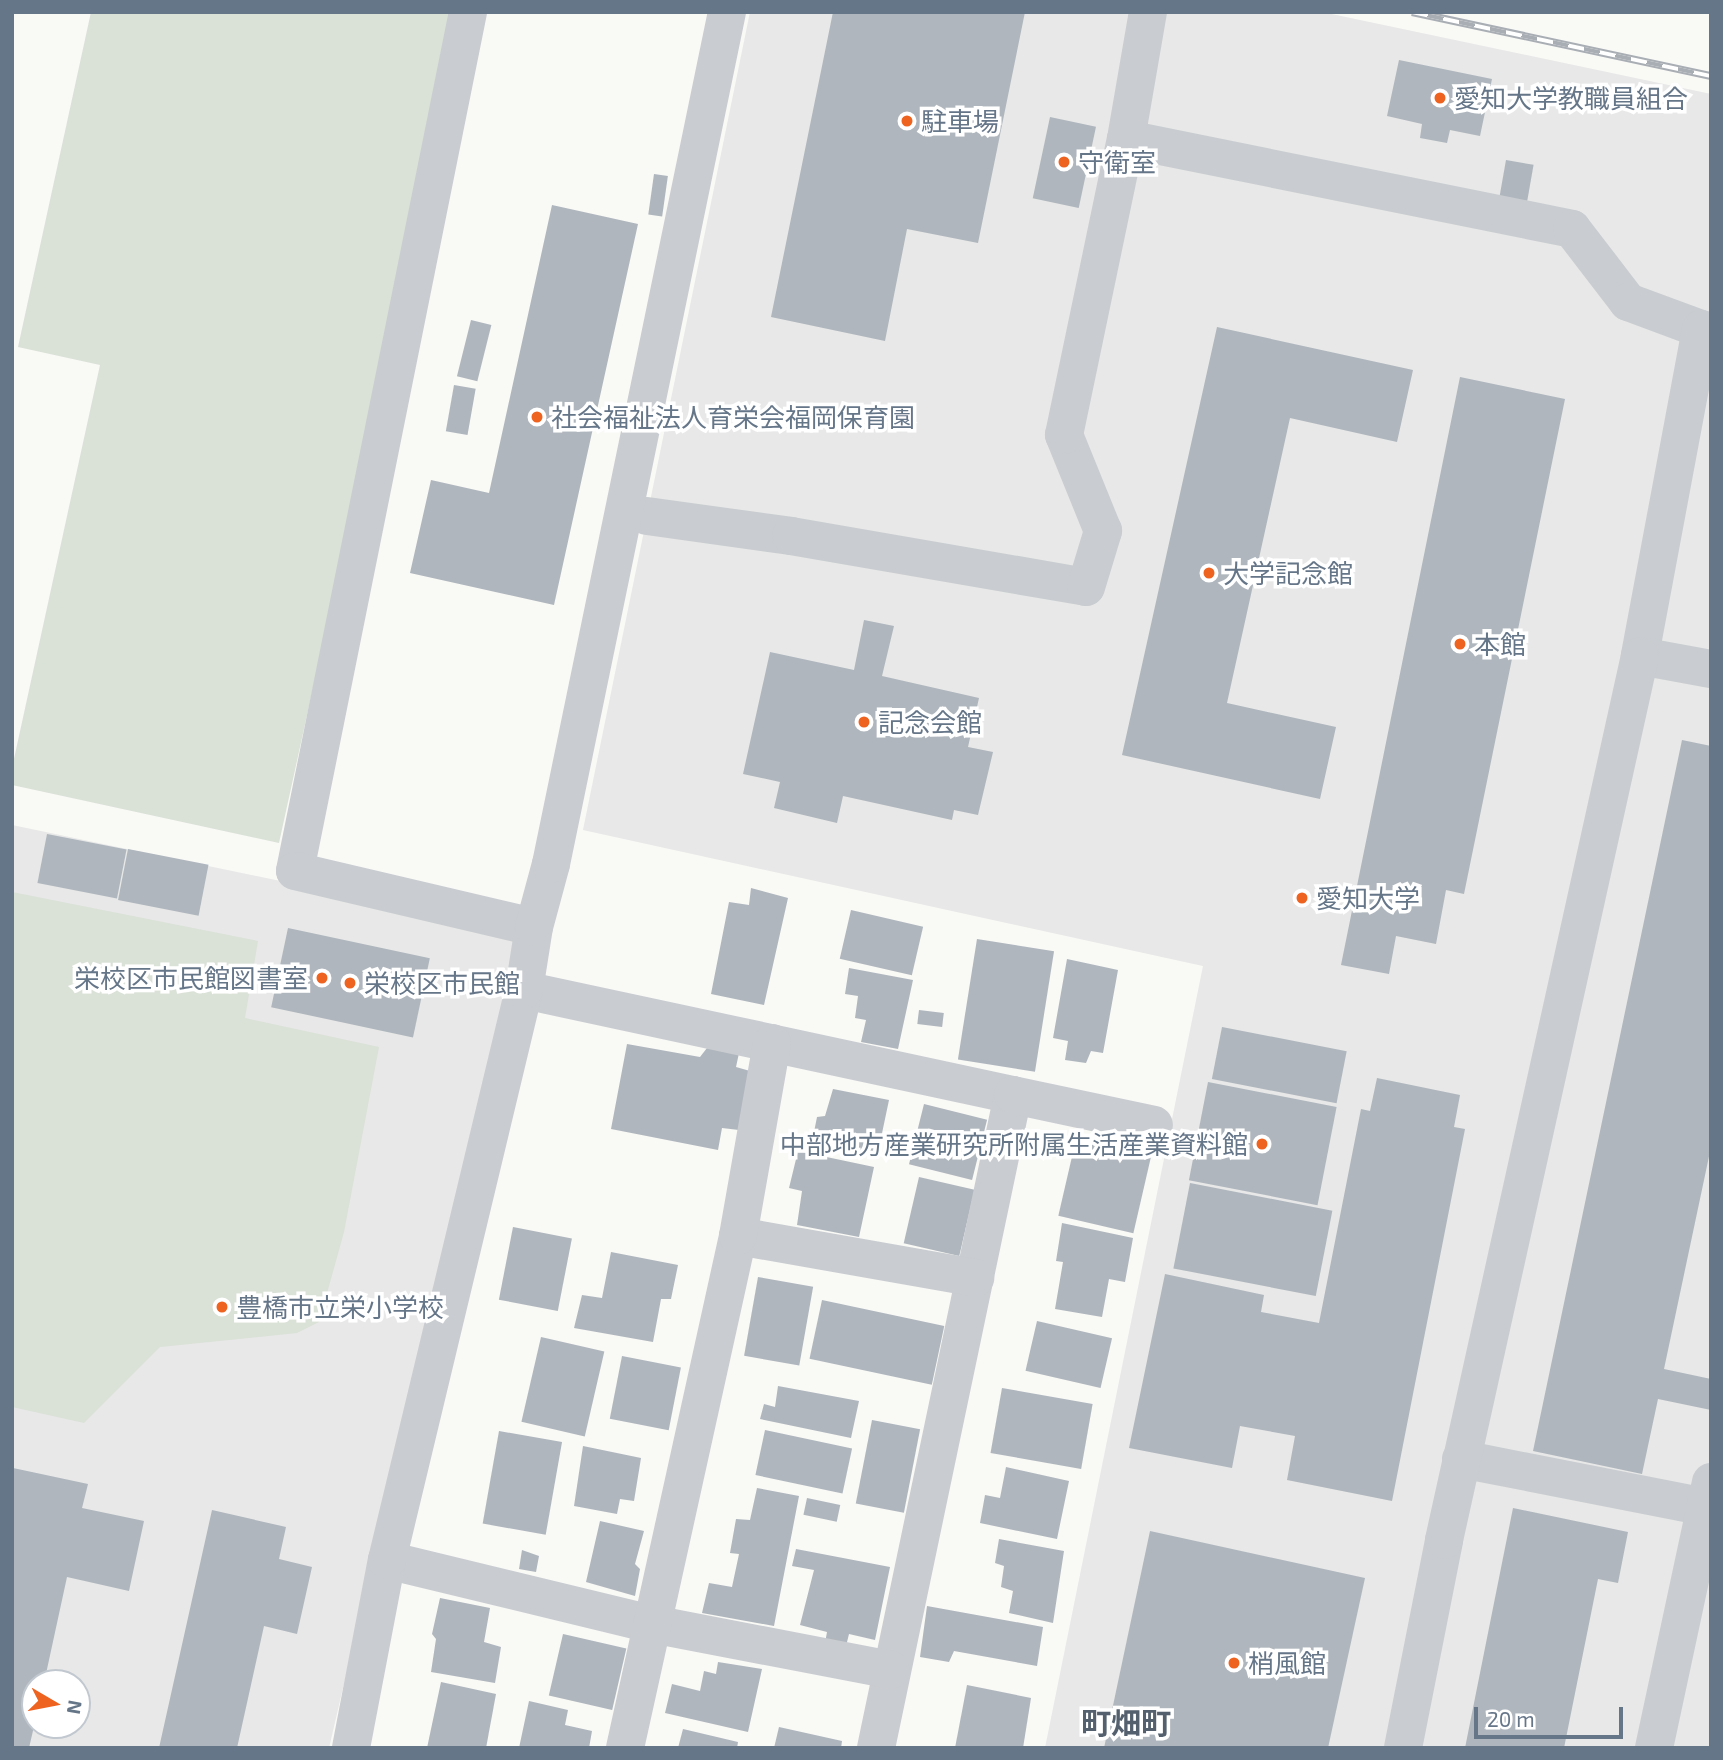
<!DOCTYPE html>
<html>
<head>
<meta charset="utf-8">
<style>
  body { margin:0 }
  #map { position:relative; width:1723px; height:1760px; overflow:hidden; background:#f9f9f6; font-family:"Exo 2","Noto Sans JP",sans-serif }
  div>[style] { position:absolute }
  .built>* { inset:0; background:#e7e8e7 }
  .green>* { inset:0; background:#dae1d7 }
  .building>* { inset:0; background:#afb6bd; transform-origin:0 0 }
  .minor>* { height:38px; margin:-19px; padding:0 19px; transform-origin:19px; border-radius:19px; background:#c9ccd0 }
  .rail>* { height:8px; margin-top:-4px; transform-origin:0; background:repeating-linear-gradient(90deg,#fff 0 16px,#a9aeb5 0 32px); box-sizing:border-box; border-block:2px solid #a9aeb5 }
  .dots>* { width:19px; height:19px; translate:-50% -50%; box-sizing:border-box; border:4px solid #fff; border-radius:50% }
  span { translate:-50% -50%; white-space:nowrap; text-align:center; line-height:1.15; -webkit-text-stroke:7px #fff; paint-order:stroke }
  .poi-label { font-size:26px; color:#667689 }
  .left { translate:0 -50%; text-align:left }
  .right { translate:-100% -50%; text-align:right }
  .quarter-label { font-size:30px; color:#54606e; font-weight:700 }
  .frame { position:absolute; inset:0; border:14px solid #667689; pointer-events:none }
  .north { position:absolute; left:21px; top:1669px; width:70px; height:70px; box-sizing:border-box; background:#fff; border:2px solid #c2c8d0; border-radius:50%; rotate:100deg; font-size:19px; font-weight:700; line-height:28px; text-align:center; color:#667689 }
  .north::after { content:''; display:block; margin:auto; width:24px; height:32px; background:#ef6320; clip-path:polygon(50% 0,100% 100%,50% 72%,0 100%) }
  .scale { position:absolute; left:1474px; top:1707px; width:149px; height:32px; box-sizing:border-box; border:4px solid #667689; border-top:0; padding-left:9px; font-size:21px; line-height:24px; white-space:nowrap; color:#667689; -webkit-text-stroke:5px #fff; paint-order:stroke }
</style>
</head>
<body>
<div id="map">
  <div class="built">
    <div style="clip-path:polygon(750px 12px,1322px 12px,1711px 94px,1711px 1748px,1045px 1748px,1203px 966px,583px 830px)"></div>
    <div style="clip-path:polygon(evenodd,12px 825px,519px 931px,329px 1748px,12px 1748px,12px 825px,35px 1683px,77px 1683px,77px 1725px,35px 1725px,35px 1683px)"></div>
  </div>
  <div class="green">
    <div style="clip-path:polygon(91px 12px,461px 12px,279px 843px,12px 785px,12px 768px,100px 365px,18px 347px)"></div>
    <div style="clip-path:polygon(12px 892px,258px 941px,245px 1018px,379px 1047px,344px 1232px,319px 1322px,297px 1333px,160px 1347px,84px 1423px,12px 1407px)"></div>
  </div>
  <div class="building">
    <div style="clip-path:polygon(833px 12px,1025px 12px,978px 243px,907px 229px,885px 341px,771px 317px)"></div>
    <div style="clip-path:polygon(1399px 60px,1492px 79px,1480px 136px,1450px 130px,1447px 143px,1420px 138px,1422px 124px,1387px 116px)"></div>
    <div style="left:1050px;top:117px;width:47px;height:83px;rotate:12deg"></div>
    <div style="left:1506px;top:160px;width:28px;height:44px;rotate:10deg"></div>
    <div style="left:654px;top:174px;width:14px;height:41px;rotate:8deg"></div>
    <div style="clip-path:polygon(552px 205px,638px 224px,554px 605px,410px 573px,431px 480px,489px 493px)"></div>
    <div style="left:471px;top:320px;width:21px;height:58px;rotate:14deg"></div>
    <div style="clip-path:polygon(1217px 327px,1413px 370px,1397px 442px,1290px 418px,1227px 703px,1336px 727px,1320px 799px,1122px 755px)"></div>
    <div style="clip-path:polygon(1460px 377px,1565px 399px,1464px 894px,1446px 890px,1436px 944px,1396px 936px,1389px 974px,1341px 965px)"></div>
    <div style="left:454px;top:385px;width:22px;height:47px;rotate:10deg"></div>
    <div style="clip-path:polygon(864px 620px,894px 626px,882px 676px,979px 698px,968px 747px,993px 752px,978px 815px,954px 810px,952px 820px,843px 796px,837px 823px,774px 808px,780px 782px,743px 774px,770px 652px,854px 670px)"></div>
    <div style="clip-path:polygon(1682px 740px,1711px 746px,1711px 1147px,1664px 1369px,1711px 1379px,1711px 1410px,1658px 1399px,1642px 1474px,1533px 1451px)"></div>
    <div style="left:47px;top:834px;width:81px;height:50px;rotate:11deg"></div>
    <div style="left:128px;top:849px;width:82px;height:52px;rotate:11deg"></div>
    <div style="clip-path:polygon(751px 888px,788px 898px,764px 1005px,711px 994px,729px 902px,749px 905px)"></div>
    <div style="left:851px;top:910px;width:74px;height:50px;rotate:13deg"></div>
    <div style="left:288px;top:928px;width:145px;height:81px;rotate:12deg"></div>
    <div style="left:977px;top:939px;width:78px;height:122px;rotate:9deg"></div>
    <div style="clip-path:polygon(1067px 959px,1118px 970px,1103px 1053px,1091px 1051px,1086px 1063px,1065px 1060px,1068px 1041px,1053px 1038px)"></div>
    <div style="clip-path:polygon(849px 968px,913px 980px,898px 1049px,861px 1042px,866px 1020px,855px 1018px,858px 996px,845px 994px)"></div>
    <div style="left:919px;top:1010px;width:25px;height:14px;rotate:7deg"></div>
    <div style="left:1222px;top:1027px;width:127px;height:53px;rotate:11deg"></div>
    <div style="clip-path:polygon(627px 1044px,700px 1057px,707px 1048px,739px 1053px,736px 1067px,750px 1071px,739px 1130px,722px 1128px,718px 1150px,611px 1129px)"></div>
    <div style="clip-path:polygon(1377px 1078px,1460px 1095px,1454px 1127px,1465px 1129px,1392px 1501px,1287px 1480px,1295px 1436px,1240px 1426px,1232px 1468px,1129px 1448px,1165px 1274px,1264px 1295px,1261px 1312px,1319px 1323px,1361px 1109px,1370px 1111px)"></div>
    <div style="left:1208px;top:1082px;width:131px;height:100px;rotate:11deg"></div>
    <div style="clip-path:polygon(833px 1089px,889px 1100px,877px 1157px,825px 1148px,826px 1142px,813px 1137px,817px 1117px,825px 1116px)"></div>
    <div style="left:924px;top:1104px;width:65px;height:62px;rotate:14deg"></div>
    <div style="left:1077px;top:1135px;width:77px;height:83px;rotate:13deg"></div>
    <div style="clip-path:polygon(798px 1151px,874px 1167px,859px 1237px,797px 1225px,802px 1191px,789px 1188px)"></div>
    <div style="left:919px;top:1177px;width:57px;height:68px;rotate:13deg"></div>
    <div style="left:1190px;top:1183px;width:145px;height:87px;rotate:11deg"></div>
    <div style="clip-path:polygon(1062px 1223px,1133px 1238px,1125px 1282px,1109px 1279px,1102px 1317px,1055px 1309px,1063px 1262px,1056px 1261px)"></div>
    <div style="left:513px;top:1227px;width:60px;height:74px;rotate:11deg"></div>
    <div style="clip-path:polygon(611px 1252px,678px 1265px,671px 1299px,661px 1299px,653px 1342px,574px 1328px,582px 1295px,602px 1298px)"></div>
    <div style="left:758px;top:1277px;width:56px;height:80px;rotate:10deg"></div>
    <div style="left:822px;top:1300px;width:125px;height:60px;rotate:12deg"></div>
    <div style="left:1037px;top:1321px;width:77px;height:51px;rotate:13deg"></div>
    <div style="left:541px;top:1337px;width:65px;height:87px;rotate:13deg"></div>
    <div style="left:622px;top:1356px;width:60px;height:64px;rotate:11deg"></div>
    <div style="clip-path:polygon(778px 1386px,859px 1401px,851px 1438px,760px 1419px,764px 1404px,775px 1407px)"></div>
    <div style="left:1002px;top:1388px;width:92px;height:66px;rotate:10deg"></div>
    <div style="left:872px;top:1420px;width:49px;height:85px;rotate:11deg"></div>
    <div style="left:765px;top:1430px;width:89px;height:46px;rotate:12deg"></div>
    <div style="left:499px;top:1431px;width:64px;height:94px;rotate:10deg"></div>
    <div style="clip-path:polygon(583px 1446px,641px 1458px,634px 1501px,620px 1499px,617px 1514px,574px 1506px)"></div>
    <div style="clip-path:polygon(1006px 1467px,1069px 1481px,1057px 1539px,980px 1523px,985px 1495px,1000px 1498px)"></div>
    <div style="clip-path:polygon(13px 1468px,88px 1484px,82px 1508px,144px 1521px,129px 1591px,67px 1577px,44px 1683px,35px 1683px,35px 1722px,29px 1748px,12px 1748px)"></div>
    <div style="clip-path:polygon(757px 1488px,799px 1496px,774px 1626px,702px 1613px,709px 1583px,732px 1587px,739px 1554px,730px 1553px,736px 1519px,750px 1520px)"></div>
    <div style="left:807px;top:1498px;width:34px;height:17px;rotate:12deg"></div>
    <div style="clip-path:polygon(1513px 1508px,1628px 1532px,1618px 1583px,1598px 1579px,1564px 1748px,1465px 1748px)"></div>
    <div style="clip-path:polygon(212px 1510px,286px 1527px,279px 1559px,312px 1567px,297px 1634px,264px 1626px,237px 1748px,159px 1748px)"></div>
    <div style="clip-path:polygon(600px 1521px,644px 1531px,635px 1564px,640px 1569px,635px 1596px,586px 1582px)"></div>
    <div style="clip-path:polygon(1150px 1531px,1365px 1578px,1328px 1748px,1104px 1748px)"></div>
    <div style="clip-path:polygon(999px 1539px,1064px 1551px,1053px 1623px,1009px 1613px,1013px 1591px,1001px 1587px,1004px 1566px,995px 1563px)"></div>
    <div style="clip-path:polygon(796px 1549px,890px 1567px,875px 1640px,849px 1634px,846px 1646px,825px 1643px,827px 1632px,800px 1625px,814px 1570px,792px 1566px)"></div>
    <div style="clip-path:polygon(522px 1550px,539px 1556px,536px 1572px,519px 1569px)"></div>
    <div style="clip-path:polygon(440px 1598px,490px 1608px,484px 1642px,501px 1647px,495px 1683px,431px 1672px,436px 1639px,432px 1634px)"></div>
    <div style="clip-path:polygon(927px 1606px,1043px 1627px,1037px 1666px,954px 1651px,949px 1662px,920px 1657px)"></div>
    <div style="left:563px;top:1634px;width:65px;height:63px;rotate:13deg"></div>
    <div style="clip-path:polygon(718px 1662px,762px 1669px,748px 1732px,665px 1713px,672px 1684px,700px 1691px,704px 1671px,716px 1674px)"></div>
    <div style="clip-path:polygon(441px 1682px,496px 1694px,486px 1748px,427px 1748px)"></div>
    <div style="clip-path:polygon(967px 1685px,1031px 1698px,1023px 1748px,955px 1748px)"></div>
    <div style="clip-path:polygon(529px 1701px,568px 1710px,565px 1725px,592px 1731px,589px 1748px,519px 1748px)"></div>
    <div style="clip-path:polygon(779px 1727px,842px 1741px,841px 1748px,774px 1748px)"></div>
    <div style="clip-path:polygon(683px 1729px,738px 1742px,737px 1748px,678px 1748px)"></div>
  </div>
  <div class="minor">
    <div style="left:468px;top:12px;width:876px;rotate:101.39deg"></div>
    <div style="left:295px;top:871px;width:245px;rotate:13.2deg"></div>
    <div style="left:1126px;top:139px;width:455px;rotate:11.4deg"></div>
    <div style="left:1572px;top:229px;width:92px;rotate:52.5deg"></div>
    <div style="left:1628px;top:302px;width:78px;rotate:20.3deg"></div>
    <div style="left:1701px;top:329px;width:333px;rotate:100.6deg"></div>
    <div style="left:1640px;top:656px;width:72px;rotate:10.4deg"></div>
    <div style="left:647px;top:516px;width:145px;rotate:7.9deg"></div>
    <div style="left:791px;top:536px;width:299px;rotate:9.8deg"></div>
    <div style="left:1086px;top:587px;width:59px;rotate:-73.1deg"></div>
    <div style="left:1103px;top:531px;width:104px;rotate:-112.1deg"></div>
    <div style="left:1064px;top:435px;width:302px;rotate:-78.2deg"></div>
    <div style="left:1126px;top:139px;width:129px;rotate:-80.2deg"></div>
    <div style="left:524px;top:990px;width:500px;rotate:12.12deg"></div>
    <div style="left:1013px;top:1095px;width:667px;rotate:101.85deg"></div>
    <div style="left:1013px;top:1095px;width:144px;rotate:12deg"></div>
    <div style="left:738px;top:1236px;width:241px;rotate:10deg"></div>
    <div style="left:1461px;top:1459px;width:250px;rotate:11.1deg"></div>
    <div style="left:387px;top:1560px;width:273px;rotate:13.6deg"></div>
    <div style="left:652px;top:1624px;width:243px;rotate:10.9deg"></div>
    <div style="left:351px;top:1748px;width:191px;rotate:-79.2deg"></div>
    <div style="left:387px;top:1560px;width:586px;rotate:-76.49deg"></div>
    <div style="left:524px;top:990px;width:64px;rotate:-81deg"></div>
    <div style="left:534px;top:927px;width:65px;rotate:-74.9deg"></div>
    <div style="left:551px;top:864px;width:870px;rotate:-78.33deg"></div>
    <div style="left:625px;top:1748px;width:524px;rotate:-77.55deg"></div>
    <div style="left:738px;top:1236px;width:196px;rotate:-80deg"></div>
    <div style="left:1403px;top:1748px;width:212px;rotate:-78.8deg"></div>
    <div style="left:1444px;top:1540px;width:905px;rotate:-77.5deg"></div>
    <div style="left:1654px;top:1748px;width:272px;rotate:-77.9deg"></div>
  </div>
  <div class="rail">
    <div style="left:1412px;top:12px;width:306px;rotate:12.1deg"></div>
  </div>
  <div class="dots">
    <div style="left:1440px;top:98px;background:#ef6320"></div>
    <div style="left:907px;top:121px;background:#ef6320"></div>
    <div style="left:1064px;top:162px;background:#ef6320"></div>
    <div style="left:537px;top:417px;background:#ef6320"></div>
    <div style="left:1209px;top:573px;background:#ef6320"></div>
    <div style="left:1460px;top:644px;background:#ef6320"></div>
    <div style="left:864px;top:722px;background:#ef6320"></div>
    <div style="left:1302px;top:898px;background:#ef6320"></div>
    <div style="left:322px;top:978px;background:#ef6320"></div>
    <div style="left:350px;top:983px;background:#ef6320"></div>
    <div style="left:1262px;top:1144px;background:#ef6320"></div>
    <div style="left:222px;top:1307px;background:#ef6320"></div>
    <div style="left:1234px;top:1663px;background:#ef6320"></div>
  </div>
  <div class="poi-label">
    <span class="left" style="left:1454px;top:98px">愛知大学教職員組合</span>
    <span class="left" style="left:921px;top:121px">駐車場</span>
    <span class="left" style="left:1078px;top:162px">守衛室</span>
    <span class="left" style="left:551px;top:417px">社会福祉法人育栄会福岡保育園</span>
    <span class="left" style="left:1223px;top:573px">大学記念館</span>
    <span class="left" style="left:1474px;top:644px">本館</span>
    <span class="left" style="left:878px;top:722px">記念会館</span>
    <span class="left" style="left:1316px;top:898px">愛知大学</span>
    <span class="right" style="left:308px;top:978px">栄校区市民館図書室</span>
    <span class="left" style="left:364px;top:983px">栄校区市民館</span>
    <span class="right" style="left:1248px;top:1144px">中部地方産業研究所附属生活産業資料館</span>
    <span class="left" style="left:236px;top:1307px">豊橋市立栄小学校</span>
    <span class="left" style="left:1248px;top:1663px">梢風館</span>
  </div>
  <div class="quarter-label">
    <span style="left:1126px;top:1722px">町畑町</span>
  </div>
  <div class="frame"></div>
  <div class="north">N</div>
  <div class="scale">20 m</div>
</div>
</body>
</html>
